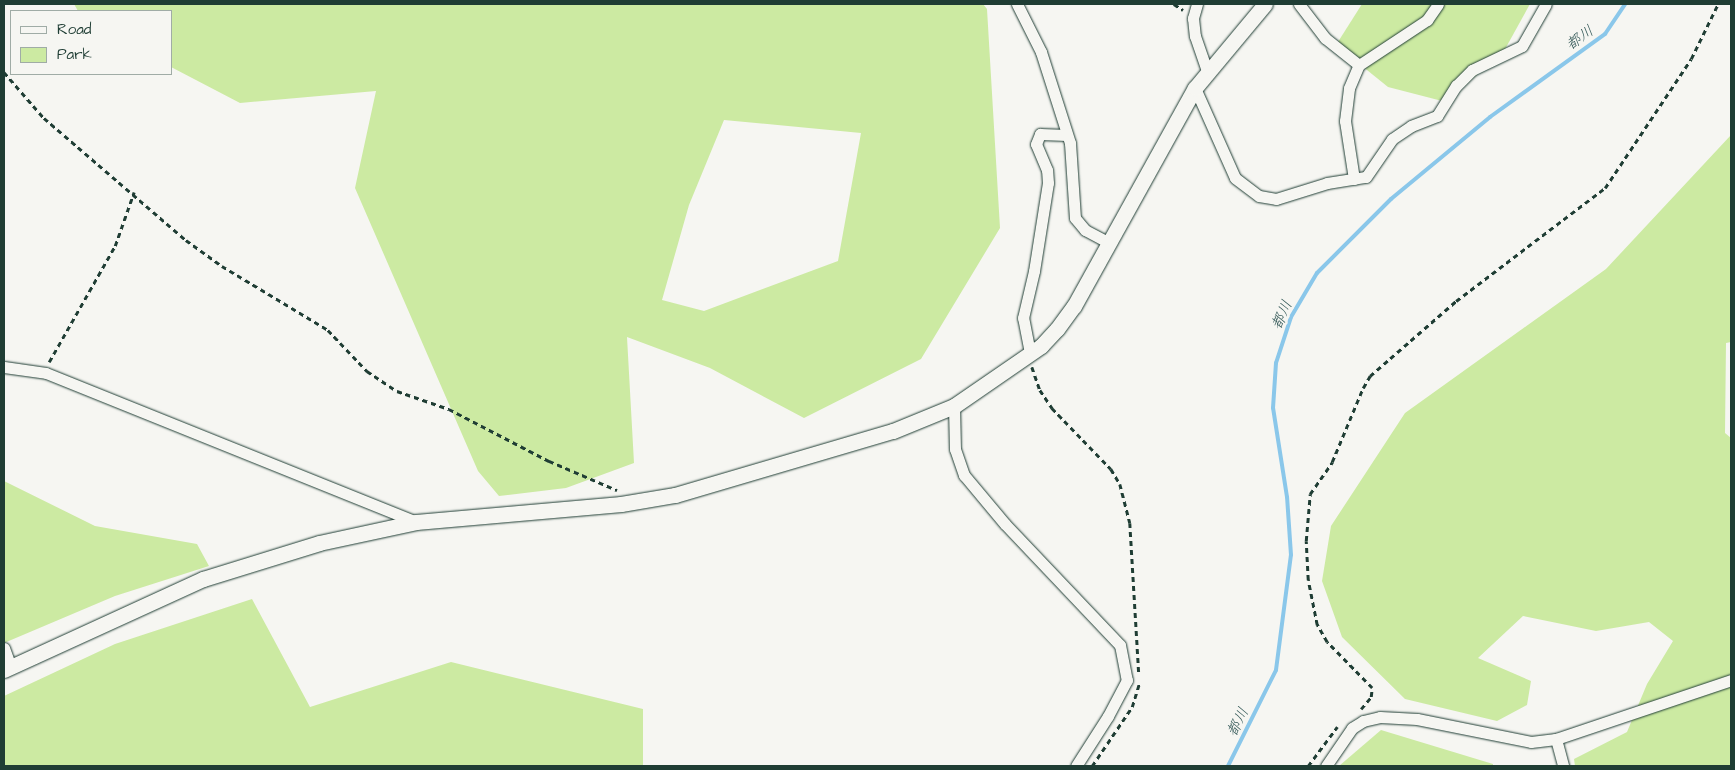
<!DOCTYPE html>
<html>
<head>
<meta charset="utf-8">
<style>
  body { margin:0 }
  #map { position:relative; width:1735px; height:770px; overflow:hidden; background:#f6f6f2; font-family:"Architects Daughter","Klee One",sans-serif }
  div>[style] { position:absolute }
  .green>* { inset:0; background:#cceaa2 }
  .stream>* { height:4px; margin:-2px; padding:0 2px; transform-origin:2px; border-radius:2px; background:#8ac7ea }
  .path>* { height:2.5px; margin-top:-1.25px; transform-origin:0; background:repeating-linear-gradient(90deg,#1f3d34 0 5px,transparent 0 9px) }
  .roads { filter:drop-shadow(0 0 1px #1f3d34) drop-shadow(0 0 1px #1f3d34) }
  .street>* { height:11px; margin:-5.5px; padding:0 5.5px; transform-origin:5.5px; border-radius:5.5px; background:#f6f6f2 }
  .secondary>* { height:15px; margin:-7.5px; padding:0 7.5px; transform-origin:7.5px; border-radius:7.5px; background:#f6f6f2 }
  span { translate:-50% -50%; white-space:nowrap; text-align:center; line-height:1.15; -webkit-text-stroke:5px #f6f6f2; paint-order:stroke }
  .water-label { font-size:15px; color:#345958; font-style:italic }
  .frame { position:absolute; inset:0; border:5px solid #1f3d34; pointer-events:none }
  .legend { position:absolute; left:10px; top:10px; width:162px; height:65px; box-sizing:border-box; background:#f6f6f2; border:1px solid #a0aca6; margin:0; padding:6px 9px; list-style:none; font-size:15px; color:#1f3d34 }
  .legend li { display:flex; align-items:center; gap:10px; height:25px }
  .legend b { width:25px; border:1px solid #a0aca6 }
</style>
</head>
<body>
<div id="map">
  <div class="green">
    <div style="clip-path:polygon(evenodd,74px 4px,983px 4px,987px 9px,1000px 228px,921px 359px,804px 418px,710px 368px,627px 337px,634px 463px,566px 488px,499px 496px,478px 471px,355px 188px,376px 91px,240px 103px,171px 67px,171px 11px,78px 11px,74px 4px,724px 120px,861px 133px,838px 261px,704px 311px,662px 300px,689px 205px,724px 120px)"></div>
    <div style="clip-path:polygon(1362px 4px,1530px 4px,1504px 51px,1446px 102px,1388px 87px,1336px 45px)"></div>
    <div style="clip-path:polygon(1731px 135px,1731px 342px,1726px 343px,1725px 433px,1731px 438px,1731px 766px,1575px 766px,1574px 759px,1627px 732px,1647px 684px,1673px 641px,1649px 622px,1596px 631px,1523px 616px,1478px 658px,1531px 681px,1527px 705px,1497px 721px,1405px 699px,1342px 637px,1322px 581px,1331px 526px,1405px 413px,1606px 269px)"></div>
    <div style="clip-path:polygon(4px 481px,95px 526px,197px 544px,209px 566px,115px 596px,4px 643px)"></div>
    <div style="clip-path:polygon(252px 599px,310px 707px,451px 662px,643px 709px,643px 766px,4px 766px,4px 696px,115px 644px)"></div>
    <div style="clip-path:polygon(1381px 730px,1493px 764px,1493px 766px,1339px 766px)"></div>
  </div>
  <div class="stream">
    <div style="left:1228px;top:766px;width:107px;rotate:-63.4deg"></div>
    <div style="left:1276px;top:670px;width:116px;rotate:-82.6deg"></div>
    <div style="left:1291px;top:555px;width:58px;rotate:-93.9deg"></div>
    <div style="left:1287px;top:497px;width:90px;rotate:-98.9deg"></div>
    <div style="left:1273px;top:408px;width:45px;rotate:-86.2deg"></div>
    <div style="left:1276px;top:363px;width:48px;rotate:-71.9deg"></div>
    <div style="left:1291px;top:317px;width:51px;rotate:-59.4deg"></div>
    <div style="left:1317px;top:273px;width:105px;rotate:-45deg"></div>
    <div style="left:1391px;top:199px;width:129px;rotate:-39.6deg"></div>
    <div style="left:1490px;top:117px;width:142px;rotate:-35.8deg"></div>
    <div style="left:1605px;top:34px;width:36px;rotate:-56deg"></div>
  </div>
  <div class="path">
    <div style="left:1174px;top:4px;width:11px;rotate:34deg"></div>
    <div style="left:4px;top:72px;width:61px;rotate:49deg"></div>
    <div style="left:44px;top:118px;width:187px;rotate:40.7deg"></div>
    <div style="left:186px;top:240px;width:44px;rotate:35.8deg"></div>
    <div style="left:222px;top:266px;width:124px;rotate:31.1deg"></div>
    <div style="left:328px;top:330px;width:57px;rotate:46.4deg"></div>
    <div style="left:367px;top:371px;width:36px;rotate:34deg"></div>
    <div style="left:397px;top:391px;width:55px;rotate:19.1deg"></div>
    <div style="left:449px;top:409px;width:113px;rotate:27.5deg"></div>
    <div style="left:549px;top:461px;width:74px;rotate:23.1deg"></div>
    <div style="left:49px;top:362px;width:133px;rotate:-60.4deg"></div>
    <div style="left:115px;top:246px;width:57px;rotate:-70.6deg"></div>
    <div style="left:1032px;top:367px;width:24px;rotate:71deg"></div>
    <div style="left:1040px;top:390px;width:22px;rotate:56deg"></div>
    <div style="left:1052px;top:408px;width:85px;rotate:46deg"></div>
    <div style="left:1111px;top:469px;width:17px;rotate:59deg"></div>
    <div style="left:1120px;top:484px;width:40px;rotate:75.6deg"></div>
    <div style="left:1130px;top:523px;width:153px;rotate:86.6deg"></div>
    <div style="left:1361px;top:709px;width:16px;rotate:-50deg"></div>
    <div style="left:1371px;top:697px;width:9px;rotate:-84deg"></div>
    <div style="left:1372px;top:688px;width:64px;rotate:-134.4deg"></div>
    <div style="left:1327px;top:642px;width:20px;rotate:-120deg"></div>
    <div style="left:1317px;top:625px;width:46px;rotate:-101.3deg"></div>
    <div style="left:1308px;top:580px;width:39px;rotate:-93deg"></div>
    <div style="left:1306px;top:541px;width:47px;rotate:-85.1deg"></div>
    <div style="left:1310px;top:494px;width:39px;rotate:-55deg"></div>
    <div style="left:1332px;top:462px;width:80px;rotate:-67.3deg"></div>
    <div style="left:1363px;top:388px;width:14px;rotate:-60deg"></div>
    <div style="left:1370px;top:376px;width:114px;rotate:-41.1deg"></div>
    <div style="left:1456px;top:301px;width:187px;rotate:-37.2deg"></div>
    <div style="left:1605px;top:188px;width:155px;rotate:-56.3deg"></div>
    <div style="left:1691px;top:59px;width:61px;rotate:-63.9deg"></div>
    <div style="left:1092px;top:766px;width:71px;rotate:-55.9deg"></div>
    <div style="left:1132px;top:707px;width:24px;rotate:-73deg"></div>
    <div style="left:1308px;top:766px;width:49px;rotate:-53.4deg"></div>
  </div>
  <div class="roads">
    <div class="street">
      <div style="left:1017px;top:4px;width:54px;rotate:63.4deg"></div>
      <div style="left:1041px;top:52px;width:96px;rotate:72.3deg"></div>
      <div style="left:1070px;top:143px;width:75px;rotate:86.2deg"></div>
      <div style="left:1075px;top:218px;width:16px;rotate:50deg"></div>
      <div style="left:1085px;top:230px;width:27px;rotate:28deg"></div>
      <div style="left:1197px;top:4px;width:15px;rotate:106deg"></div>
      <div style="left:1193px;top:18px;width:18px;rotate:84deg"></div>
      <div style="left:1195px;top:36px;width:39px;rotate:71deg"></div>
      <div style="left:1299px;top:4px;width:43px;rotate:52.6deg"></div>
      <div style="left:1325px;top:38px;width:43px;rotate:38.5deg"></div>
      <div style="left:1195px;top:88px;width:98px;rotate:66deg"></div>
      <div style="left:1235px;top:178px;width:30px;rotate:37deg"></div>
      <div style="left:1259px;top:196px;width:17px;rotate:10deg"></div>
      <div style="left:1276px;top:199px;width:53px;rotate:-17.4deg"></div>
      <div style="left:1327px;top:183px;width:39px;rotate:-9deg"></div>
      <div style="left:1366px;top:177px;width:46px;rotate:-55.6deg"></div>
      <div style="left:1392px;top:139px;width:23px;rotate:-34deg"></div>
      <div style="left:1411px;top:126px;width:28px;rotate:-21deg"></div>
      <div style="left:1437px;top:116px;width:36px;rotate:-58deg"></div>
      <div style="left:1456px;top:86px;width:23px;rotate:-45deg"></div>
      <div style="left:1472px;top:70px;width:55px;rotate:-25.6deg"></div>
      <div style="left:1522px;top:46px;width:48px;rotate:-60.3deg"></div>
      <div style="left:1354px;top:179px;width:59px;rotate:-98.8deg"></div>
      <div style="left:1345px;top:121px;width:33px;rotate:-83deg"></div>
      <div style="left:1349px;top:88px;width:25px;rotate:-67deg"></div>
      <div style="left:1359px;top:65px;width:82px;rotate:-33.5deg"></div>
      <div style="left:1427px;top:20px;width:19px;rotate:-55deg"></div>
      <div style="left:1030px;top:353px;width:36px;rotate:-101deg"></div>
      <div style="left:1023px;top:318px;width:48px;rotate:-76.8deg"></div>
      <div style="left:1034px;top:271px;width:89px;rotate:-81deg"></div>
      <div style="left:1048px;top:183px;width:13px;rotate:-94deg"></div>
      <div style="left:1047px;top:170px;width:28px;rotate:-113deg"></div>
      <div style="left:1036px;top:144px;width:11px;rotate:-68deg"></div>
      <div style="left:1040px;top:134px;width:27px;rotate:2deg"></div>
      <div style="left:4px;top:367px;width:42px;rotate:8.1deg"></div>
      <div style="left:46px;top:373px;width:399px;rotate:21.9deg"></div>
      <div style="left:954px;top:406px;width:43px;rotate:88.7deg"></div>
      <div style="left:955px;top:449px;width:28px;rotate:71deg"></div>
      <div style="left:964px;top:475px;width:64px;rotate:50.1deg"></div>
      <div style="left:1005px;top:524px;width:167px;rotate:46.5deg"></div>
      <div style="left:1120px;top:645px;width:36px;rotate:79deg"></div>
      <div style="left:1127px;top:680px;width:41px;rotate:117.8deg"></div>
      <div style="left:1108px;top:716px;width:59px;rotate:122.6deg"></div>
      <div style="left:4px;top:648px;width:20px;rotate:70deg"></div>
      <div style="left:1556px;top:739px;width:28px;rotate:75deg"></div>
      <div style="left:1326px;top:766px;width:46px;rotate:-55.6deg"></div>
      <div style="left:1352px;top:728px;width:13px;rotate:-32deg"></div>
      <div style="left:1363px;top:721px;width:17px;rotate:-13deg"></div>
      <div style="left:1380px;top:717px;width:37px;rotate:3deg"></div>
      <div style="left:1417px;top:719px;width:116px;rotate:11.4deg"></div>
      <div style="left:1531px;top:742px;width:25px;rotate:-7deg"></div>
      <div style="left:1556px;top:739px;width:185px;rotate:-18.6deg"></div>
    </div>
    <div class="secondary">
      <div style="left:4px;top:670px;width:219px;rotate:-24.6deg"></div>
      <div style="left:203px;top:579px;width:121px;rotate:-17.2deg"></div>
      <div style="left:319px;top:543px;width:99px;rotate:-12.2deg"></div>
      <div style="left:416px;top:522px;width:206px;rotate:-5deg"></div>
      <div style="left:621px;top:504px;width:55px;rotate:-9.5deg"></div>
      <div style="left:675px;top:495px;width:227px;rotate:-16.4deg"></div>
      <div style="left:893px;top:431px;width:66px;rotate:-22.3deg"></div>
      <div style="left:954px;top:406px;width:106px;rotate:-34.6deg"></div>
      <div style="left:1041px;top:346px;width:23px;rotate:-47deg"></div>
      <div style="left:1057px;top:329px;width:29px;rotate:-54deg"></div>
      <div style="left:1074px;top:306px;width:249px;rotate:-61deg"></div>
      <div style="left:1195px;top:88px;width:109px;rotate:-50.2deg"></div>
    </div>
  </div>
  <div class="water-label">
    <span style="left:1580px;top:38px;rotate:-36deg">都川</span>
    <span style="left:1282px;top:315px;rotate:-66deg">都川</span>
    <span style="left:1238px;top:722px;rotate:-64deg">都川</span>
  </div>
  <div class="frame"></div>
  <ul class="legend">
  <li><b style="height:6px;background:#f6f6f2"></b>Road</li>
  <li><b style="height:14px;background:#cceaa2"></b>Park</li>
  </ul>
</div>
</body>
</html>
